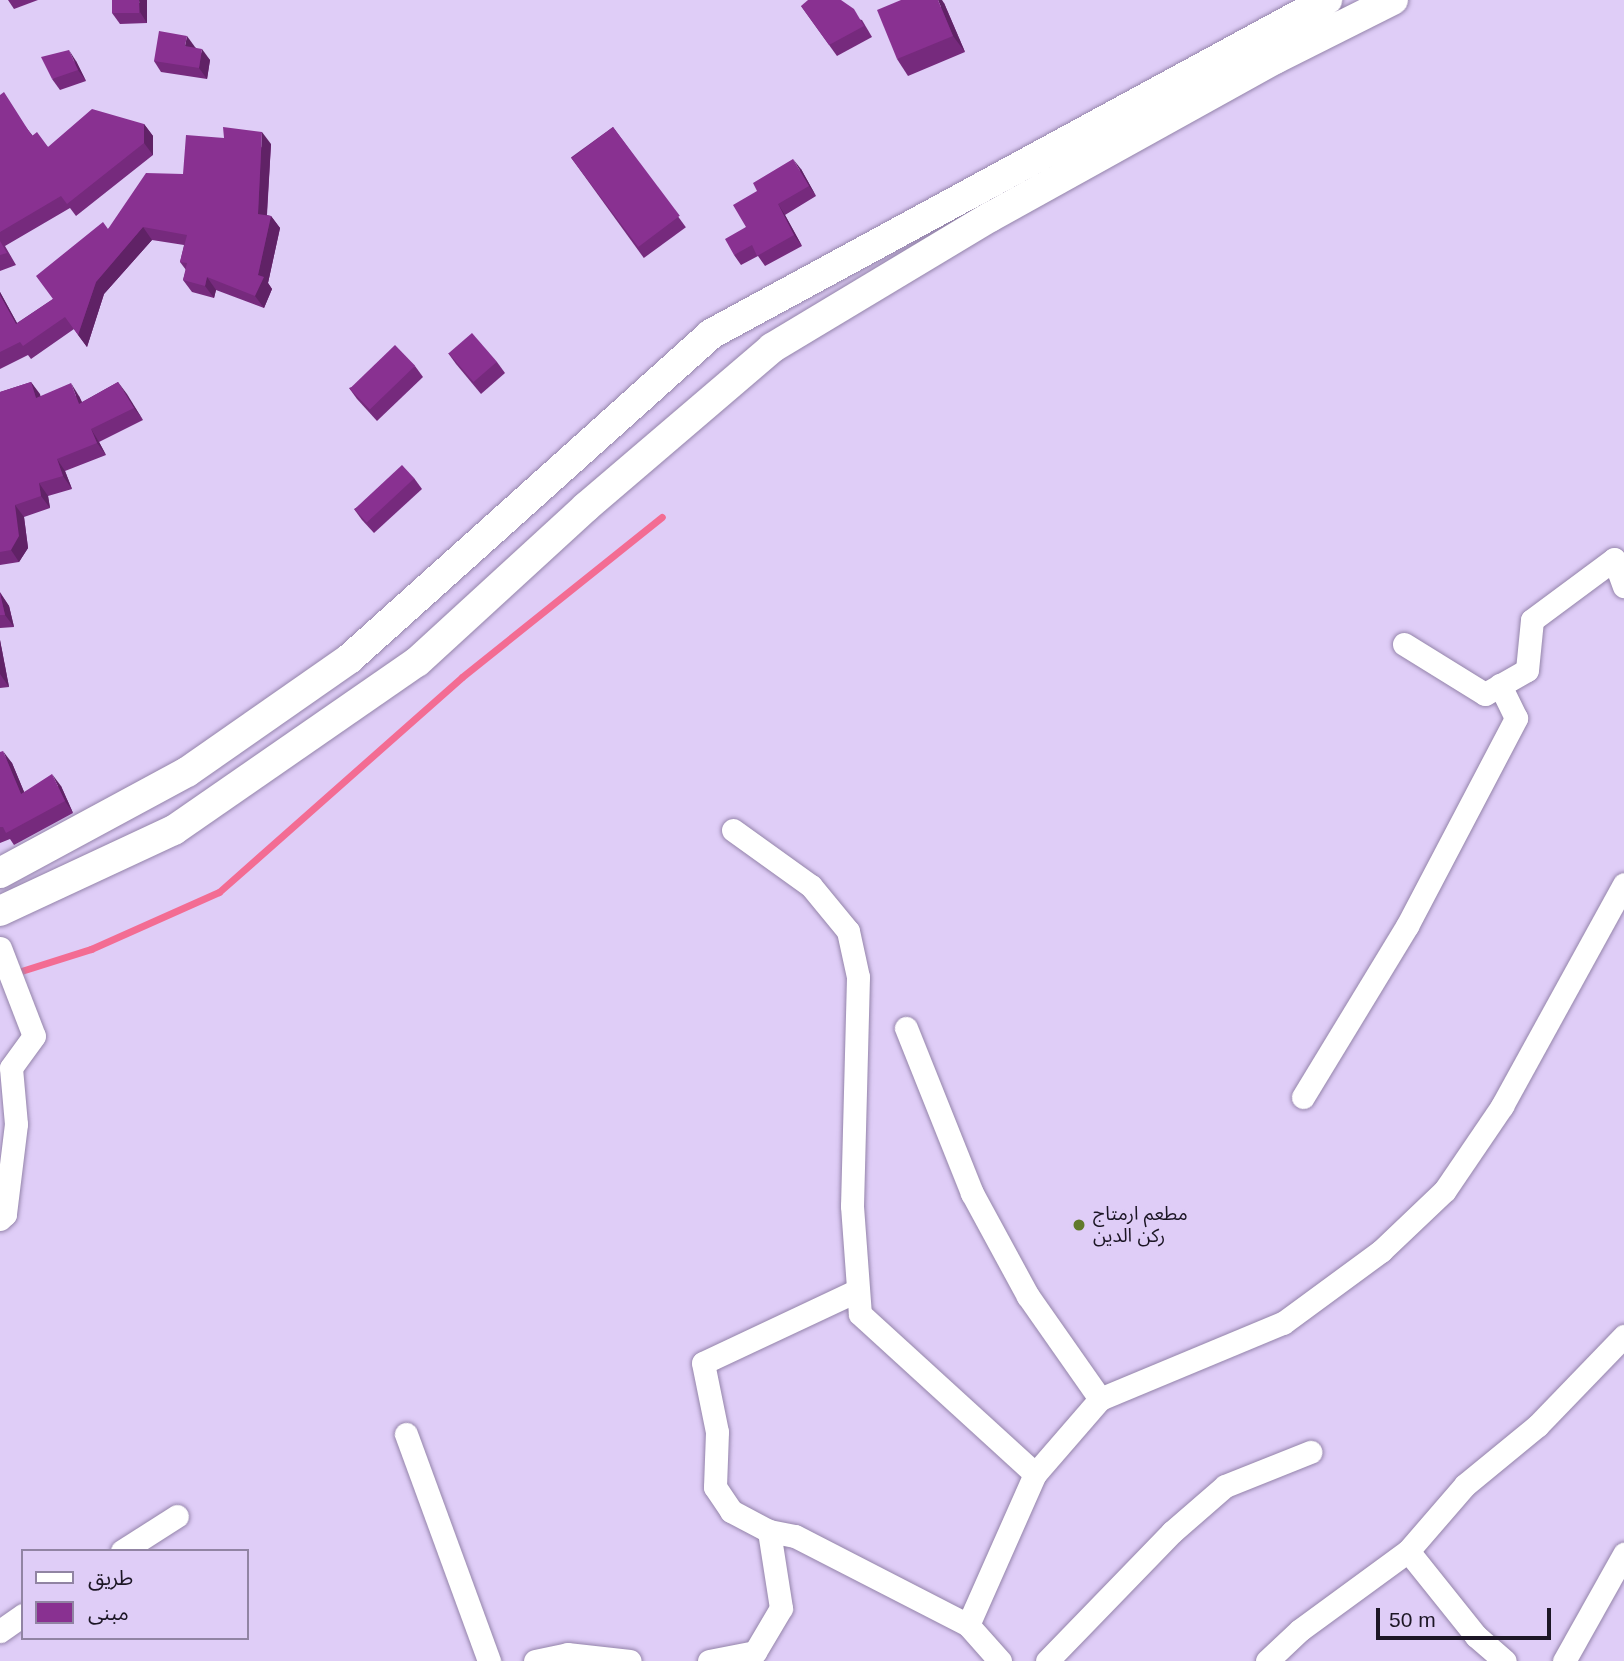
<!DOCTYPE html>
<html>
<head>
<meta charset="utf-8">
<style>
  body { margin:0 }
  #map { position:relative; width:1624px; height:1661px; overflow:hidden; background:#dfcdf7; font-family:Helvetica,"Noto Sans Arabic",sans-serif }
  div>[style] { position:absolute }
  .stream>* { height:7px; margin:-3.5px; padding:0 3.5px; transform-origin:3.5px; border-radius:3.5px; background:#f36c93 }
  .roads { filter:drop-shadow(0 0 2px #9484aa) drop-shadow(0 0 2px #9484aa) }
  .minor>* { height:23px; margin:-11.5px; padding:0 11.5px; transform-origin:11.5px; border-radius:11.5px; background:#fff }
  .major>* { height:30px; margin:-15px; padding:0 15px; transform-origin:15px; border-radius:15px; background:#fff }
  .wall>* { inset:0; background:#762a7d; transform-origin:0 0 }
  .shaded-wall>* { inset:0; background:#602266 }
  .building>* { inset:0; background:#893191; transform-origin:0 0 }
  .dots>* { width:19px; height:19px; translate:-50% -50%; box-sizing:border-box; border:4px solid #dfcdf7; border-radius:50% }
  span { translate:-50% -50%; white-space:nowrap; text-align:center; line-height:1.15; -webkit-text-stroke:7px #dfcdf7; paint-order:stroke }
  .poi-label { font-size:19px; color:#1c1625 }
  .left { translate:0 -50%; text-align:left }
  .legend { position:absolute; left:21px; top:1549px; width:228px; height:91px; box-sizing:border-box; background:#dfcdf7; border:2px solid #9184a3; margin:0; padding:9px 12px; list-style:none; font-size:21px; color:#1c1625 }
  .legend li { display:flex; align-items:center; gap:14px; height:35px }
  .legend b { width:35px; border:2px solid #9184a3 }
  .scale { position:absolute; left:1376px; top:1608px; width:175px; height:32px; box-sizing:border-box; border:4px solid #1c1625; border-top:0; padding-left:9px; font-size:21px; line-height:24px; white-space:nowrap; color:#1c1625; -webkit-text-stroke:5px #dfcdf7; paint-order:stroke }
</style>
</head>
<body>
<div id="map">
  <div class="stream">
    <div style="left:15px;top:973px;width:80px;rotate:-17.5deg"></div>
    <div style="left:91px;top:949px;width:140px;rotate:-24deg"></div>
    <div style="left:219px;top:892px;width:324px;rotate:-41.5deg"></div>
    <div style="left:462px;top:677px;width:256px;rotate:-38.7deg"></div>
  </div>
  <div class="roads">
    <div class="minor">
      <div style="left:1404px;top:644px;width:95px;rotate:31.7deg"></div>
      <div style="left:1485px;top:694px;width:48px;rotate:-29.7deg"></div>
      <div style="left:1527px;top:670px;width:50px;rotate:-84.3deg"></div>
      <div style="left:1532px;top:620px;width:102px;rotate:-36.6deg"></div>
      <div style="left:1614px;top:559px;width:29px;rotate:70deg"></div>
      <div style="left:733px;top:830px;width:96px;rotate:35.7deg"></div>
      <div style="left:811px;top:886px;width:58px;rotate:50.6deg"></div>
      <div style="left:848px;top:931px;width:47px;rotate:77.7deg"></div>
      <div style="left:858px;top:977px;width:229px;rotate:91.5deg"></div>
      <div style="left:852px;top:1206px;width:108px;rotate:85.8deg"></div>
      <div style="left:860px;top:1314px;width:237px;rotate:42.4deg"></div>
      <div style="left:0;top:948px;width:94px;rotate:68.9deg"></div>
      <div style="left:34px;top:1036px;width:39px;rotate:126deg"></div>
      <div style="left:11px;top:1068px;width:56px;rotate:84.9deg"></div>
      <div style="left:16px;top:1124px;width:91px;rotate:97deg"></div>
      <div style="left:5px;top:1214px;width:7px;rotate:135deg"></div>
      <div style="left:906px;top:1028px;width:178px;rotate:68.2deg"></div>
      <div style="left:972px;top:1193px;width:117px;rotate:61.5deg"></div>
      <div style="left:1028px;top:1296px;width:126px;rotate:55deg"></div>
      <div style="left:1303px;top:1097px;width:200px;rotate:-58.7deg"></div>
      <div style="left:1407px;top:926px;width:235px;rotate:-62.3deg"></div>
      <div style="left:1516px;top:718px;width:37px;rotate:-116deg"></div>
      <div style="left:856px;top:1291px;width:169px;rotate:154.8deg"></div>
      <div style="left:703px;top:1363px;width:70px;rotate:78.5deg"></div>
      <div style="left:717px;top:1432px;width:55px;rotate:92.1deg"></div>
      <div style="left:715px;top:1487px;width:29px;rotate:56deg"></div>
      <div style="left:731px;top:1511px;width:43px;rotate:27.8deg"></div>
      <div style="left:769px;top:1531px;width:26px;rotate:11deg"></div>
      <div style="left:795px;top:1536px;width:195px;rotate:27.2deg"></div>
      <div style="left:406px;top:1434px;width:242px;rotate:69.9deg"></div>
      <div style="left:122px;top:1551px;width:65px;rotate:-32.5deg"></div>
      <div style="left:1408px;top:1551px;width:109px;rotate:51.3deg"></div>
      <div style="left:1476px;top:1636px;width:38px;rotate:41deg"></div>
      <div style="left:0;top:1631px;width:28px;rotate:-35deg"></div>
      <div style="left:535px;top:1661px;width:33px;rotate:-12deg"></div>
      <div style="left:567px;top:1654px;width:63px;rotate:6.3deg"></div>
      <div style="left:709px;top:1661px;width:47px;rotate:-11.1deg"></div>
      <div style="left:755px;top:1652px;width:51px;rotate:-59.4deg"></div>
      <div style="left:781px;top:1608px;width:78px;rotate:-98.9deg"></div>
      <div style="left:1000px;top:1661px;width:48px;rotate:-131.6deg"></div>
      <div style="left:968px;top:1625px;width:165px;rotate:-66.1deg"></div>
      <div style="left:1035px;top:1474px;width:99px;rotate:-49.1deg"></div>
      <div style="left:1100px;top:1399px;width:198px;rotate:-22.6deg"></div>
      <div style="left:1283px;top:1323px;width:122px;rotate:-36.3deg"></div>
      <div style="left:1381px;top:1251px;width:88px;rotate:-43.6deg"></div>
      <div style="left:1445px;top:1190px;width:102px;rotate:-55.8deg"></div>
      <div style="left:1502px;top:1106px;width:253px;rotate:-61.2deg"></div>
      <div style="left:1047px;top:1661px;width:180px;rotate:-45.9deg"></div>
      <div style="left:1172px;top:1532px;width:70px;rotate:-41deg"></div>
      <div style="left:1225px;top:1486px;width:92px;rotate:-21.8deg"></div>
      <div style="left:1267px;top:1661px;width:45px;rotate:-43.2deg"></div>
      <div style="left:1300px;top:1630px;width:134px;rotate:-36.2deg"></div>
      <div style="left:1408px;top:1551px;width:87px;rotate:-49.2deg"></div>
      <div style="left:1465px;top:1485px;width:94px;rotate:-39.4deg"></div>
      <div style="left:1538px;top:1425px;width:124px;rotate:-46deg"></div>
      <div style="left:1564px;top:1661px;width:123px;rotate:-60.7deg"></div>
    </div>
    <div class="major">
      <div style="left:0;top:873px;width:213px;rotate:-28.4deg"></div>
      <div style="left:187px;top:772px;width:198px;rotate:-34.9deg"></div>
      <div style="left:349px;top:659px;width:486px;rotate:-41.9deg"></div>
      <div style="left:711px;top:334px;width:701px;rotate:-28.47deg"></div>
      <div style="left:0;top:911px;width:192px;rotate:-25deg"></div>
      <div style="left:174px;top:830px;width:295px;rotate:-34.7deg"></div>
      <div style="left:417px;top:662px;width:229px;rotate:-42.5deg"></div>
      <div style="left:586px;top:507px;width:245px;rotate:-40.5deg"></div>
      <div style="left:772px;top:348px;width:254px;rotate:-31deg"></div>
      <div style="left:990px;top:217px;width:326px;rotate:-29deg"></div>
      <div style="left:1275px;top:59px;width:132px;rotate:-26.6deg"></div>
    </div>
  </div>
  <div class="wall">
    <div style="clip-path:polygon(8px 0,38px 0,14px 9px)"></div>
    <div style="clip-path:polygon(147px 0,147px 23px,120px 24px,112px 13px)"></div>
    <div style="clip-path:polygon(944px 3px,965px 52px,908px 76px,897px 59px)"></div>
    <div style="clip-path:polygon(801px 6px,862px 20px,872px 37px,837px 56px)"></div>
    <div style="clip-path:polygon(195px 47px,210px 60px,207px 79px,161px 72px,154px 61px)"></div>
    <div style="clip-path:polygon(76px 61px,86px 81px,60px 90px,52px 79px)"></div>
    <div style="clip-path:polygon(0 95px,33px 136px,48px 147px,144px 124px,153px 136px,153px 155px,76px 216px,70px 208px,5px 246px,16px 265px,0 271px)"></div>
    <div style="left:613px;top:127px;width:124px;height:52px;rotate:54deg"></div>
    <div style="clip-path:polygon(271px 144px,267px 215px,271px 216px,280px 228px,268px 283px,272px 289px,264px 308px,216px 290px,214px 298px,192px 292px,183px 280px,186px 270px,180px 262px,184px 245px,152px 240px,104px 294px,87px 347px,74px 329px,31px 359px,28px 355px,0 369px,0 292px,17px 323px,53px 299px,108px 229px,183px 174px)"></div>
    <div style="clip-path:polygon(801px 169px,816px 196px,785px 215px,802px 246px,765px 266px,758px 256px,741px 265px,734px 255px,746px 227px)"></div>
    <div style="clip-path:polygon(448px 353px,497px 362px,505px 373px,481px 394px,456px 364px)"></div>
    <div style="clip-path:polygon(415px 366px,423px 377px,377px 421px,357px 399px,349px 388px)"></div>
    <div style="clip-path:polygon(31px 382px,40px 396px,79px 396px,82px 402px,118px 382px,143px 420px,99px 442px,106px 455px,65px 471px,72px 489px,48px 496px,50px 508px,24px 517px,28px 548px,19px 562px,0 565px,0 392px)"></div>
    <div style="clip-path:polygon(414px 478px,422px 489px,374px 533px,362px 520px,354px 509px)"></div>
    <div style="clip-path:polygon(0 592px,9px 606px,14px 627px,0 628px)"></div>
    <div style="clip-path:polygon(0 640px,9px 687px,0 688px)"></div>
    <div style="clip-path:polygon(0 752px,12px 763px,24px 792px,61px 786px,73px 813px,14px 845px,10px 839px,0 843px)"></div>
  </div>
  <div class="shaded-wall">
    <div style="clip-path:polygon(139px 0,147px 0,147px 23px,140px 12px)"></div>
    <div style="clip-path:polygon(938px 0,942px 0,944px 3px,965px 52px,953px 36px)"></div>
    <div style="clip-path:polygon(187px 36px,195px 47px,193px 57px,185px 46px)"></div>
    <div style="clip-path:polygon(202px 49px,210px 60px,207px 79px,199px 68px)"></div>
    <div style="clip-path:polygon(69px 50px,76px 61px,86px 81px,78px 70px)"></div>
    <div style="clip-path:polygon(144px 124px,153px 136px,153px 155px,144px 143px)"></div>
    <div style="clip-path:polygon(262px 132px,271px 144px,266px 226px,258px 214px)"></div>
    <div style="clip-path:polygon(793px 159px,801px 169px,816px 196px,809px 186px)"></div>
    <div style="clip-path:polygon(778px 204px,785px 215px,802px 246px,794px 235px)"></div>
    <div style="clip-path:polygon(271px 216px,280px 228px,268px 283px,272px 289px,264px 308px,255px 296px,258px 275px)"></div>
    <div style="clip-path:polygon(143px 227px,152px 240px,104px 294px,87px 347px,78px 335px,96px 282px)"></div>
    <div style="clip-path:polygon(207px 277px,216px 290px,214px 298px,205px 286px)"></div>
    <div style="clip-path:polygon(0 292px,24px 336px,16px 324px,0 295px)"></div>
    <div style="clip-path:polygon(31px 382px,40px 394px,44px 410px,36px 398px)"></div>
    <div style="clip-path:polygon(118px 382px,127px 394px,143px 420px,134px 408px)"></div>
    <div style="clip-path:polygon(71px 383px,79px 396px,88px 416px,79px 404px)"></div>
    <div style="clip-path:polygon(91px 429px,99px 442px,106px 455px,97px 443px)"></div>
    <div style="clip-path:polygon(57px 459px,65px 471px,72px 489px,63px 476px)"></div>
    <div style="clip-path:polygon(39px 483px,48px 496px,50px 508px,41px 496px)"></div>
    <div style="clip-path:polygon(15px 505px,24px 517px,28px 548px,19px 562px,11px 550px)"></div>
    <div style="clip-path:polygon(0 593px,9px 606px,14px 627px,5px 615px)"></div>
    <div style="clip-path:polygon(0 640px,9px 687px,0 674px)"></div>
    <div style="clip-path:polygon(3px 751px,12px 763px,30px 806px,21px 794px)"></div>
    <div style="clip-path:polygon(52px 774px,61px 786px,73px 813px,65px 801px)"></div>
  </div>
  <div class="building">
    <div style="left:112px;top:0;width:27px;height:13px"></div>
    <div style="clip-path:polygon(808px 0,841px 0,854px 9px,864px 26px,829px 45px,801px 6px)"></div>
    <div style="clip-path:polygon(901px 0,938px 0,953px 36px,897px 59px,877px 10px)"></div>
    <div style="clip-path:polygon(159px 31px,187px 36px,185px 46px,202px 49px,199px 68px,154px 61px)"></div>
    <div style="clip-path:polygon(69px 50px,78px 70px,52px 79px,41px 57px)"></div>
    <div style="clip-path:polygon(4px 92px,32px 136px,37px 132px,48px 147px,92px 109px,144px 124px,144px 143px,67px 204px,61px 196px,0 232px,0 95px)"></div>
    <div style="clip-path:polygon(223px 127px,262px 132px,258px 214px,271px 216px,258px 275px,264px 277px,255px 296px,207px 277px,205px 286px,183px 280px,187px 263px,180px 262px,187px 235px,143px 227px,96px 282px,78px 335px,65px 317px,23px 346px,20px 342px,0 352px,0 295px,16px 324px,53px 299px,36px 276px,103px 222px,108px 229px,146px 173px,183px 174px,186px 135px,224px 138px)"></div>
    <div style="left:613px;top:127px;width:111px;height:52px;rotate:53deg"></div>
    <div style="clip-path:polygon(793px 159px,809px 186px,778px 204px,794px 235px,757px 256px,752px 245px,734px 255px,725px 239px,746px 227px,733px 205px,757px 191px,753px 183px)"></div>
    <div style="clip-path:polygon(0 241px,7px 253px,0 255px)"></div>
    <div style="left:472px;top:333px;width:38px;height:31px;rotate:49deg"></div>
    <div style="left:395px;top:345px;width:29px;height:63px;rotate:46deg"></div>
    <div style="clip-path:polygon(31px 382px,36px 398px,71px 383px,79px 404px,118px 382px,134px 408px,91px 429px,97px 443px,57px 459px,63px 476px,39px 483px,41px 496px,15px 505px,19px 536px,11px 550px,0 552px,0 392px)"></div>
    <div style="left:402px;top:465px;width:18px;height:65px;rotate:47deg"></div>
    <div style="clip-path:polygon(0 594px,0 593px,5px 615px,0 615px)"></div>
    <div style="clip-path:polygon(3px 751px,21px 794px,52px 774px,65px 801px,6px 833px,3px 827px,0 827px,0 752px)"></div>
  </div>
  <div class="dots">
    <div style="left:1079px;top:1225px;background:#627a2c"></div>
  </div>
  <div class="poi-label">
    <span class="left" style="left:1093px;top:1225px">مطعم ارمتاج<br>ركن الدين</span>
  </div>
  <ul class="legend">
  <li><b style="height:9px;background:#fff"></b>طريق</li>
  <li><b style="height:19px;background:#893191"></b>مبنى</li>
  </ul>
  <div class="scale">50 m</div>
</div>
</body>
</html>
